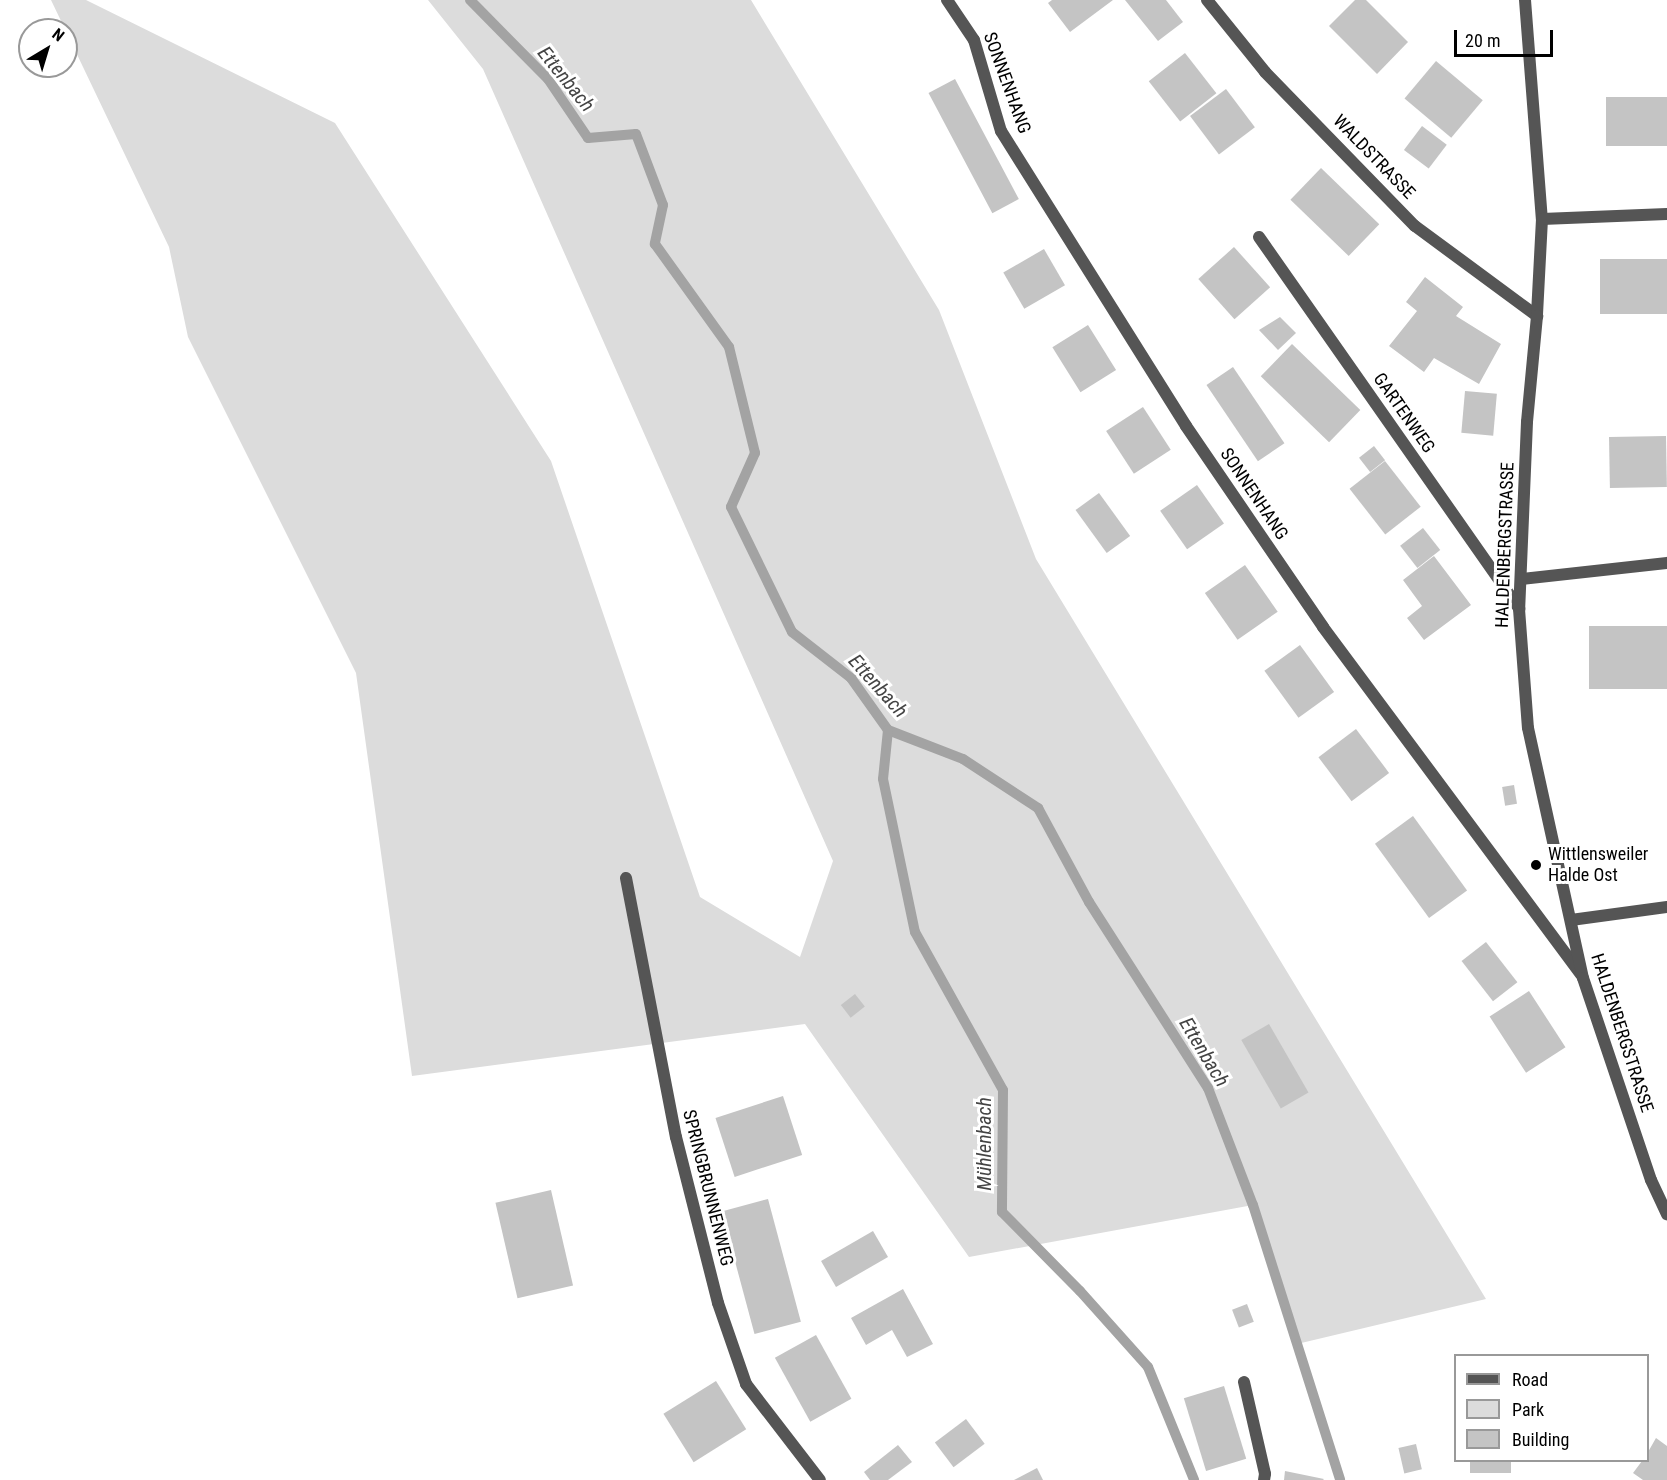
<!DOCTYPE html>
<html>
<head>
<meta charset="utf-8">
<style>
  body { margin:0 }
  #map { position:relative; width:1667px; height:1480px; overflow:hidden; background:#fff; font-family:"Roboto Condensed",sans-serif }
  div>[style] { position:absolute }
  .green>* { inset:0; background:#dcdcdc }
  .stream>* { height:10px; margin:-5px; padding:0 5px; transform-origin:5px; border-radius:5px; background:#a3a3a3 }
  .building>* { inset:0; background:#c4c4c4; transform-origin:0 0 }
  .lane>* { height:12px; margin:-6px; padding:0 6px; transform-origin:6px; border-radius:6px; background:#555 }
  .street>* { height:12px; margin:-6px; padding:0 6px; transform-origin:6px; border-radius:6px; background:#555 }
  .dots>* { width:16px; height:16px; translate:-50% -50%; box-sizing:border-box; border:3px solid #fff; border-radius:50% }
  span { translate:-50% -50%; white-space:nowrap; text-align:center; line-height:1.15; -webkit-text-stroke:6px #fff; paint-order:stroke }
  .street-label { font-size:18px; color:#000 }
  .poi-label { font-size:18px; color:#000 }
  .left { translate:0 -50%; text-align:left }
  .water-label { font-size:20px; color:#444; font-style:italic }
  .legend { position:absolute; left:1454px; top:1354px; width:195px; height:108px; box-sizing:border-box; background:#fff; border:2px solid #999; margin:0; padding:8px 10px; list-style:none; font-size:18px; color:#000 }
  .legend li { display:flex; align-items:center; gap:12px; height:30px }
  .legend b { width:30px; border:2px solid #999 }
  .north { position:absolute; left:18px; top:18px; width:60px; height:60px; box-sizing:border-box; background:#fff; border:2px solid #999; border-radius:50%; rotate:38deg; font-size:16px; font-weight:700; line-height:24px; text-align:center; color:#000 }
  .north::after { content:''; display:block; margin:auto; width:21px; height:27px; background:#000; clip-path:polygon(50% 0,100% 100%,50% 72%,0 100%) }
  .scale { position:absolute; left:1454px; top:30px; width:99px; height:27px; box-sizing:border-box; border:3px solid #000; border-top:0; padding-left:8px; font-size:18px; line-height:21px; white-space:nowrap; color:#000; -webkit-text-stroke:4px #fff; paint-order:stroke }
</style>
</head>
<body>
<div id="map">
  <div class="green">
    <div style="clip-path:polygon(51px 0,86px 0,335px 123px,551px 461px,700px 897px,800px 957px,833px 861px,483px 69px,428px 0,751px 0,939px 310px,1036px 559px,1486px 1299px,1297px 1344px,1253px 1205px,969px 1257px,805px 1024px,412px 1076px,356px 673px,188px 337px,169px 247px)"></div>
  </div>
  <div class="stream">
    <div style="left:470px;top:0;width:111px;rotate:45.4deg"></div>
    <div style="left:548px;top:79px;width:71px;rotate:55.9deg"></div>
    <div style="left:588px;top:138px;width:48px;rotate:-4.8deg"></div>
    <div style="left:636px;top:134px;width:76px;rotate:69.2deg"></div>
    <div style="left:663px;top:205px;width:40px;rotate:102deg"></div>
    <div style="left:655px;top:244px;width:127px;rotate:54.3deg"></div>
    <div style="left:729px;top:347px;width:109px;rotate:76.2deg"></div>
    <div style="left:755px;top:453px;width:59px;rotate:114deg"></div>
    <div style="left:731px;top:507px;width:139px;rotate:64deg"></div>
    <div style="left:792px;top:632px;width:75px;rotate:37.9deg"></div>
    <div style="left:851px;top:678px;width:64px;rotate:54.6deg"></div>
    <div style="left:888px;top:730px;width:80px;rotate:21.1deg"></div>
    <div style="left:963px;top:759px;width:90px;rotate:33.2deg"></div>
    <div style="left:1038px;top:808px;width:107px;rotate:61.5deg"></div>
    <div style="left:1089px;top:902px;width:221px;rotate:57.4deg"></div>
    <div style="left:1208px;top:1088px;width:125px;rotate:69deg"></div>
    <div style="left:1253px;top:1205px;width:288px;rotate:72.4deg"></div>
    <div style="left:888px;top:730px;width:49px;rotate:95.8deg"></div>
    <div style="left:883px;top:779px;width:156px;rotate:78.2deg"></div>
    <div style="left:915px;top:932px;width:181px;rotate:60.9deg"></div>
    <div style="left:1003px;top:1090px;width:122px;rotate:90.5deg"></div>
    <div style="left:1002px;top:1212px;width:111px;rotate:45.4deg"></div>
    <div style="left:1080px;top:1291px;width:102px;rotate:48.2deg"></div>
    <div style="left:1148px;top:1367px;width:122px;rotate:67.8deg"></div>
  </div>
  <div class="building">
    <div style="clip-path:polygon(1052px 0,1113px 0,1070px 32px,1048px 3px)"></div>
    <div style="clip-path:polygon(1125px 0,1166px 0,1183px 22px,1158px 41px)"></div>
    <div style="clip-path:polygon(1355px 0,1366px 0,1408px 42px,1377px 74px,1329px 26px)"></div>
    <div style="left:1185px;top:53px;width:51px;height:46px;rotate:52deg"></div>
    <div style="left:1436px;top:61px;width:61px;height:49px;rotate:40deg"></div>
    <div style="left:955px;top:79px;width:136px;height:30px;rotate:62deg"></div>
    <div style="left:1226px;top:89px;width:48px;height:45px;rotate:53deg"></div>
    <div style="left:1667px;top:97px;width:49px;height:61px;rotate:90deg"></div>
    <div style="left:1422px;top:126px;width:31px;height:30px;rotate:37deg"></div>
    <div style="left:1321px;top:168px;width:81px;height:44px;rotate:44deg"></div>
    <div style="left:1234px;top:247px;width:54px;height:48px;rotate:48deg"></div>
    <div style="left:1044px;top:249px;width:42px;height:47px;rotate:60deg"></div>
    <div style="left:1667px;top:259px;width:55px;height:67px;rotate:90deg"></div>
    <div style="clip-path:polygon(1425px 277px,1463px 307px,1456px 316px,1501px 344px,1479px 384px,1434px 358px,1424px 372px,1389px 346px,1417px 311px,1406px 302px)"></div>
    <div style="clip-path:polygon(1280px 317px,1296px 333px,1278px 350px,1259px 330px)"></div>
    <div style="left:1088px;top:325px;width:53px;height:42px;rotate:58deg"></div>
    <div style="left:1292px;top:344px;width:95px;height:45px;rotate:44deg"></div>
    <div style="left:1233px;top:367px;width:92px;height:32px;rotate:56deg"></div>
    <div style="left:1465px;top:391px;width:32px;height:42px;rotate:5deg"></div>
    <div style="left:1143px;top:407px;width:51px;height:44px;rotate:57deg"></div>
    <div style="left:1666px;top:436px;width:51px;height:57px;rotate:89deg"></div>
    <div style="left:1374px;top:446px;width:18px;height:19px;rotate:52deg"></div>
    <div style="left:1385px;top:461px;width:58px;height:45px;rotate:52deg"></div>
    <div style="left:1197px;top:485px;width:47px;height:45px;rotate:55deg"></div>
    <div style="left:1099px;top:493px;width:53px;height:29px;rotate:54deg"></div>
    <div style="left:1423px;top:528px;width:28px;height:29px;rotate:52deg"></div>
    <div style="clip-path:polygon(1434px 556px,1471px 605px,1424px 640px,1407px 618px,1422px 606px,1403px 580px)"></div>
    <div style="left:1245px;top:565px;width:57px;height:49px;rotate:55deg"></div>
    <div style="left:1667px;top:626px;width:63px;height:78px;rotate:90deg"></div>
    <div style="left:1300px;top:645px;width:58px;height:44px;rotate:54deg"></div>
    <div style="left:1356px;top:729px;width:55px;height:47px;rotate:53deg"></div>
    <div style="left:1514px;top:785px;width:19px;height:12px;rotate:81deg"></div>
    <div style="left:1413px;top:816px;width:92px;height:47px;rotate:54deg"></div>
    <div style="left:1486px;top:942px;width:51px;height:31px;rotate:52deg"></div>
    <div style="left:1529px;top:991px;width:67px;height:47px;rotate:57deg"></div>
    <div style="left:855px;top:994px;width:16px;height:18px;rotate:52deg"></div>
    <div style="left:1269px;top:1024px;width:79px;height:32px;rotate:60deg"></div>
    <div style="left:783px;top:1096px;width:62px;height:71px;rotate:72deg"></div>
    <div style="left:551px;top:1190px;width:98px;height:57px;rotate:77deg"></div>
    <div style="left:768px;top:1199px;width:127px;height:48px;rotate:75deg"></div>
    <div style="left:873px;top:1231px;width:30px;height:60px;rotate:60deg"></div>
    <div style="clip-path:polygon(903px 1289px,933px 1344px,907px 1357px,892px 1330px,866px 1345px,851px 1318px)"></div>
    <div style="left:1247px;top:1304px;width:19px;height:16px;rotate:69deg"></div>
    <div style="left:816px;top:1335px;width:73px;height:47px;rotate:61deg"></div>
    <div style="left:716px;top:1381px;width:57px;height:62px;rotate:58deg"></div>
    <div style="left:1224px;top:1386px;width:76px;height:42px;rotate:73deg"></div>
    <div style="left:966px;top:1419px;width:31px;height:39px;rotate:53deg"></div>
    <div style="clip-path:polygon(1656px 1438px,1667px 1446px,1667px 1480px,1643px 1480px,1633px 1473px,1642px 1461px,1648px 1460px,1648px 1452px)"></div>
    <div style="left:1416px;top:1444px;width:26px;height:18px;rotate:77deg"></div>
    <div style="clip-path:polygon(898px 1445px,912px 1462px,888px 1480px,870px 1480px,864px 1472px)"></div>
    <div style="left:1470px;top:1461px;width:41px;height:12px"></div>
    <div style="clip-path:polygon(1037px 1468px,1043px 1480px,1014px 1480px)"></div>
    <div style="clip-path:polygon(1285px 1471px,1324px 1479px,1323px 1480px,1284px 1480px)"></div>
  </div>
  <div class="lane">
    <div style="left:1244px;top:1382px;width:94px;rotate:77.1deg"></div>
    <div style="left:1265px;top:1474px;width:6px;rotate:99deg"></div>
  </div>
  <div class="street">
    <div style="left:947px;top:0;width:48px;rotate:56deg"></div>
    <div style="left:974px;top:40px;width:95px;rotate:73.5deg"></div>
    <div style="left:1001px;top:131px;width:348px;rotate:57.9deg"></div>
    <div style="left:1186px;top:426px;width:243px;rotate:55.7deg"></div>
    <div style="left:1323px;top:627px;width:433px;rotate:53.4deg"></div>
    <div style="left:1207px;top:0;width:92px;rotate:51.1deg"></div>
    <div style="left:1265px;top:72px;width:215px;rotate:45.8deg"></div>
    <div style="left:1415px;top:226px;width:152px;rotate:36.4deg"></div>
    <div style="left:1525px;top:0;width:220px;rotate:85.6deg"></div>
    <div style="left:1542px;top:219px;width:97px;rotate:93deg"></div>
    <div style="left:1537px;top:316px;width:106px;rotate:95.4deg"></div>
    <div style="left:1527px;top:422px;width:187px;rotate:92.4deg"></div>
    <div style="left:1519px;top:609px;width:119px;rotate:85.7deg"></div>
    <div style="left:1528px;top:728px;width:256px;rotate:77.6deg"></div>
    <div style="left:1583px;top:978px;width:213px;rotate:71.4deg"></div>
    <div style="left:1651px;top:1180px;width:38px;rotate:65deg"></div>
    <div style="left:1542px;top:219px;width:125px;rotate:-2.3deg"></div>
    <div style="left:1259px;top:237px;width:454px;rotate:55deg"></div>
    <div style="left:1521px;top:579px;width:147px;rotate:-6.3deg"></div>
    <div style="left:626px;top:878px;width:264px;rotate:79.1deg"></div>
    <div style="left:676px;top:1137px;width:171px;rotate:75.8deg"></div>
    <div style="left:718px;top:1303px;width:86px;rotate:70.9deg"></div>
    <div style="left:746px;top:1384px;width:121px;rotate:52.4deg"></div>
    <div style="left:1571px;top:920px;width:97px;rotate:-7.7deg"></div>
  </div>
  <div class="dots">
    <div style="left:1536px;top:865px;background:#000"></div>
  </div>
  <div class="street-label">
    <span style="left:1007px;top:83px;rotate:70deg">SONNENHANG</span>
    <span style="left:1374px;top:157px;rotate:46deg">WALDSTRASSE</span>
    <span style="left:1404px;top:413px;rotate:55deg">GARTENWEG</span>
    <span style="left:1254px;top:494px;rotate:56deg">SONNENHANG</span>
    <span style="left:1505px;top:545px;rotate:-88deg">HALDENBERGSTRASSE</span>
    <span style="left:1622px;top:1033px;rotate:72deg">HALDENBERGSTRASSE</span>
    <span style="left:708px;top:1188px;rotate:76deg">SPRINGBRUNNENWEG</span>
  </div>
  <div class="poi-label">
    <span class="left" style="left:1548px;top:865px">Wittlensweiler<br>Halde Ost</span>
  </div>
  <div class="water-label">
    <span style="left:566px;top:79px;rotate:51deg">Ettenbach</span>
    <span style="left:878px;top:686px;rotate:48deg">Ettenbach</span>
    <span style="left:1204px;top:1052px;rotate:59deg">Ettenbach</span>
    <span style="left:984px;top:1144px;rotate:-90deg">Mühlenbach</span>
  </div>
  <ul class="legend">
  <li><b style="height:8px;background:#555"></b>Road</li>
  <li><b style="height:16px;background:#dcdcdc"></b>Park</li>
  <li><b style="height:16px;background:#c4c4c4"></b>Building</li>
  </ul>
  <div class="north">N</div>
  <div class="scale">20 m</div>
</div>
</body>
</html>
